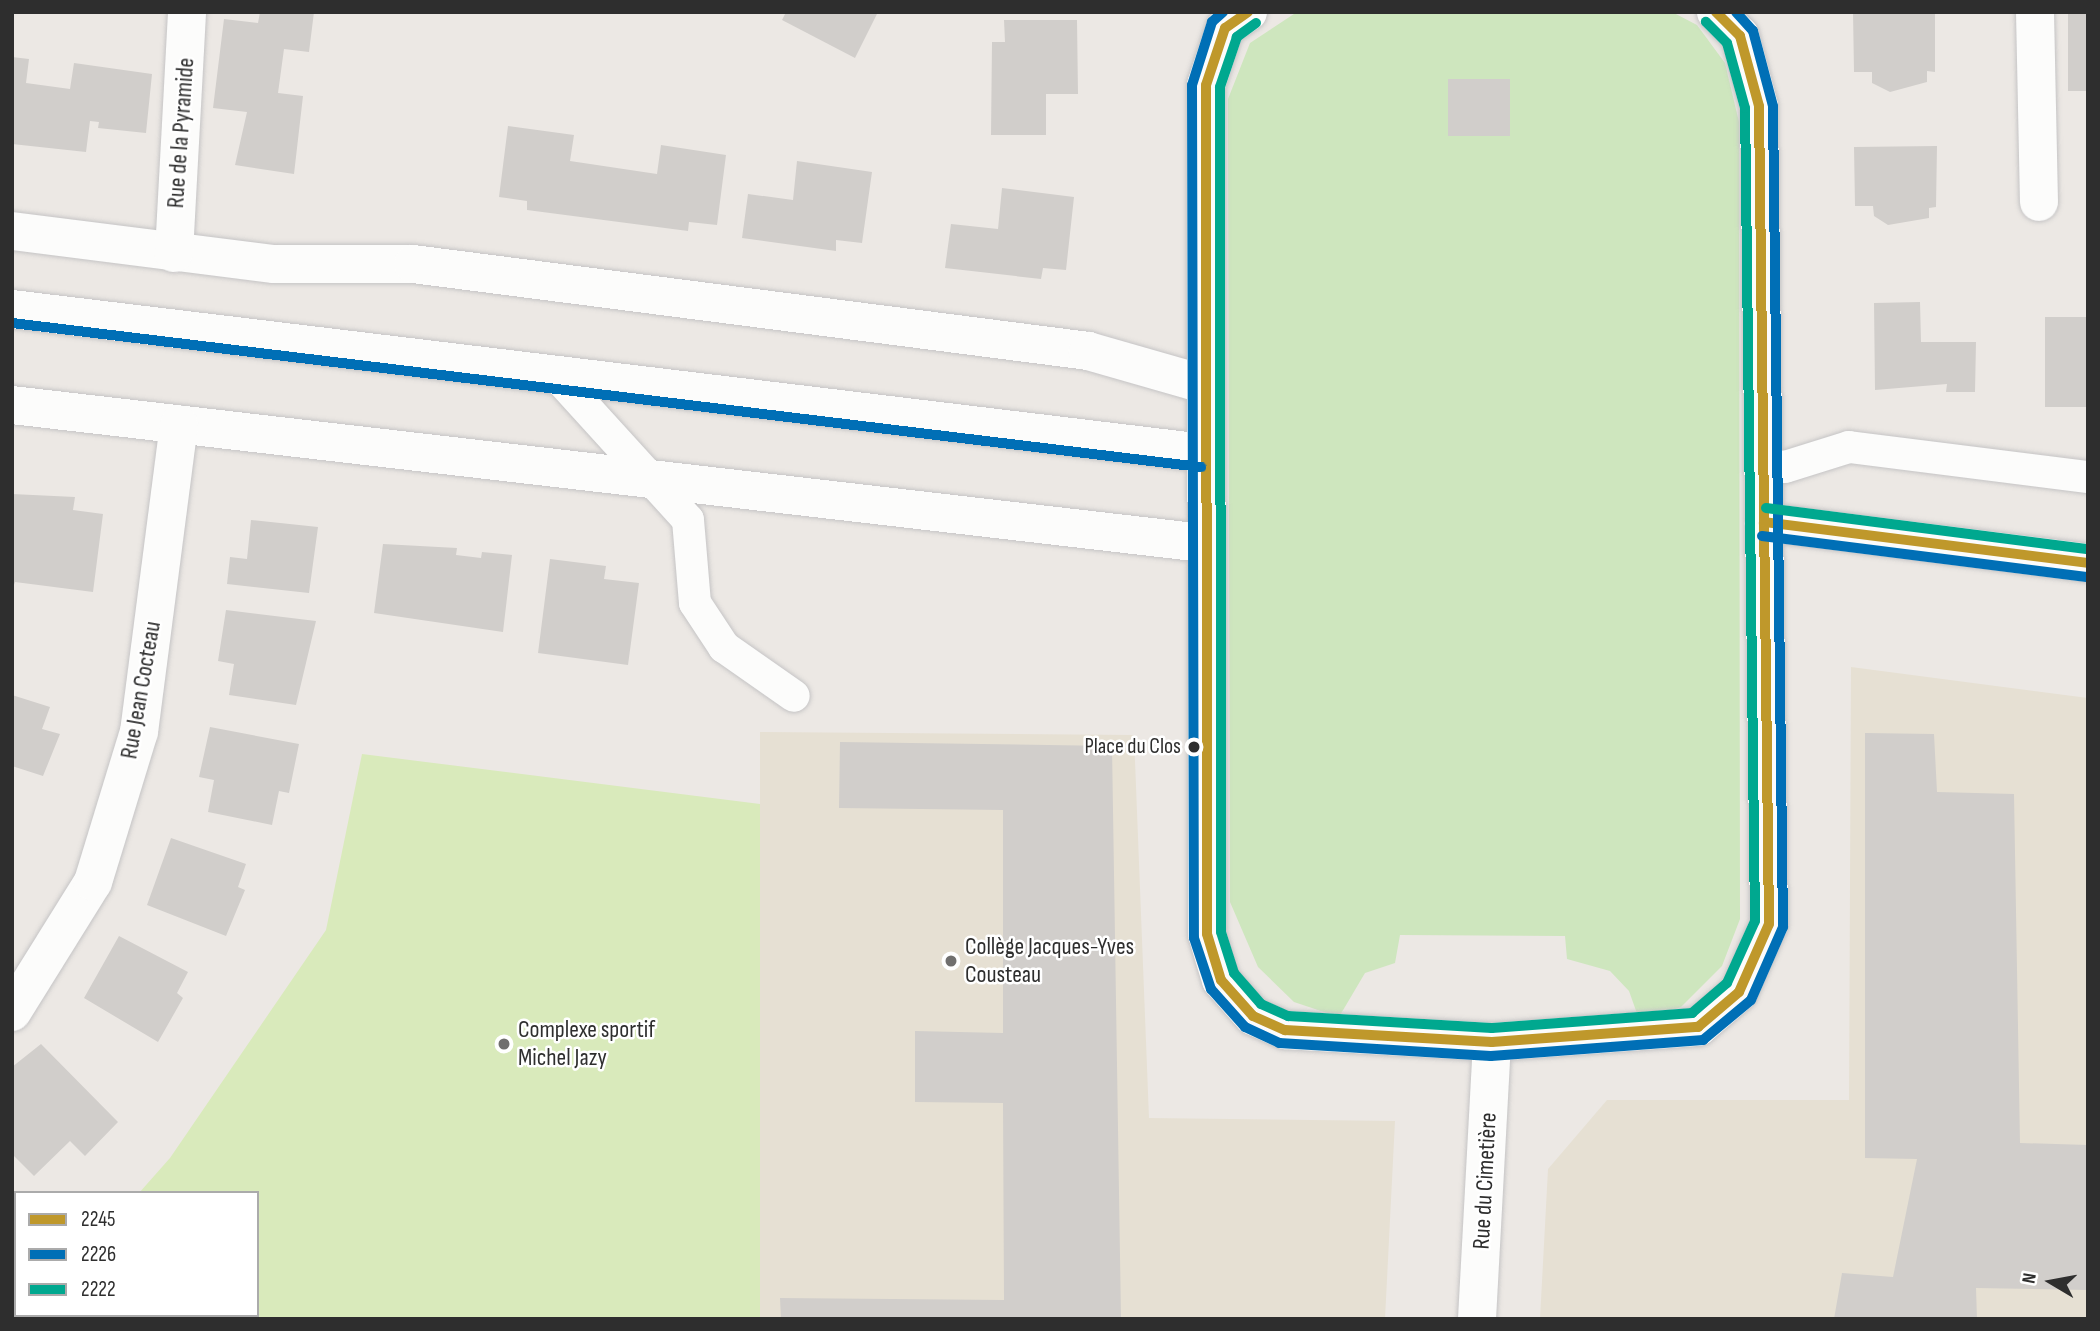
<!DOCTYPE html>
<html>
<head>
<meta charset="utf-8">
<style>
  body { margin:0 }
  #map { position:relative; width:2100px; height:1331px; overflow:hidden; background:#ece8e4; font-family:"Sofia Sans Condensed",sans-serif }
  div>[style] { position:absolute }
  .education>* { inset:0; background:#e6e0d3 }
  .green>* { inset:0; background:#cee6be }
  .pitch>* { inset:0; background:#d9eabb }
  .building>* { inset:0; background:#d1cecb; transform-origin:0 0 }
  .roads { filter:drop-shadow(0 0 2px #c5c4c5) drop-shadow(0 0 2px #c5c4c5) }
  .service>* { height:32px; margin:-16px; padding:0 16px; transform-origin:16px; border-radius:16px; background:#fcfcfb }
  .minor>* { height:38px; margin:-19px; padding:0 19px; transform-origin:19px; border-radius:19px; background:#fcfcfb }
  .tertiary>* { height:38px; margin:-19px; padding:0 19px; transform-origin:19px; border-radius:19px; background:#fcfcfb }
  .secondary>* { height:38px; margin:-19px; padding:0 19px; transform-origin:19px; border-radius:19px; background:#fcfcfb }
  .bus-1>* { height:10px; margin:-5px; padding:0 5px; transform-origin:5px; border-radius:5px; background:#bf982b }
  .bus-2>* { height:10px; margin:-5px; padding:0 5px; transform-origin:5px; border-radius:5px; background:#006fb6 }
  .bus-3>* { height:10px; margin:-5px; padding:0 5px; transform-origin:5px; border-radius:5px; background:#00a88f }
  .dots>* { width:19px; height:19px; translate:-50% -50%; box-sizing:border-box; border:4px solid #fff; border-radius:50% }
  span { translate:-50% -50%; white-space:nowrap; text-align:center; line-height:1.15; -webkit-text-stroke:5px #fff; paint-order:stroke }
  .bus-label { font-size:22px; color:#2e2e2e }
  .right { translate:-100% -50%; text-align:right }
  .street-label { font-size:24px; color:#2e2e2e }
  .poi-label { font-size:24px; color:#2e2e2e }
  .left { translate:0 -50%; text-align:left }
  .frame { position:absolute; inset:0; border:14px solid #2e2e2e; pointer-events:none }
  .legend { position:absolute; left:14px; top:1191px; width:245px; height:126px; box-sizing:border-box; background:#fff; border:2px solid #ababab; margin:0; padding:9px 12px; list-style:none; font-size:21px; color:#2e2e2e }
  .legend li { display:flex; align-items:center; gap:14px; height:35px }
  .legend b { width:35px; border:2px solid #ababab }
  .north { position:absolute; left:2016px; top:1247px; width:70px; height:70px; -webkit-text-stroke:5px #fff; paint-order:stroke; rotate:280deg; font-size:19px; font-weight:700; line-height:28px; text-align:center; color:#2e2e2e }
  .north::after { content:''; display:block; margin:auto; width:24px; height:32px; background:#2e2e2e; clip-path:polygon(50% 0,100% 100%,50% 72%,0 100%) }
</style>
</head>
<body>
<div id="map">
  <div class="education">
    <div style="clip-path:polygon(1851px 667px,2088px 698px,2088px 1319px,1540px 1319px,1548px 1169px,1607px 1100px,1849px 1100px)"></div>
    <div style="clip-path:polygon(760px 732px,1134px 735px,1149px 1118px,1395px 1121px,1385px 1319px,760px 1319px)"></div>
  </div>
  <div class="green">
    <div style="clip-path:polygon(1297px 12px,1672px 12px,1697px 25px,1725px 63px,1739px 122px,1740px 919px,1722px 966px,1681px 1007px,1640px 1022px,1629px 991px,1610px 971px,1567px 959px,1565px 936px,1400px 935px,1395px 963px,1365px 973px,1339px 1017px,1294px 1002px,1258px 967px,1230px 902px,1228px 99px,1250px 43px)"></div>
  </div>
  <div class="pitch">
    <div style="clip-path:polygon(362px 754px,760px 804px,760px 1319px,12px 1319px,257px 1315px,257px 1193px,139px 1193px,170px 1158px,326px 930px)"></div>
  </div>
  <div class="building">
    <div style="clip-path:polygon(260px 12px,314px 12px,309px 52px,284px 49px,278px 93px,303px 96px,294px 174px,235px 165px,247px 112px,213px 108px,224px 19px,258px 23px)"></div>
    <div style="clip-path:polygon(786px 12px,878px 12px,855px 58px,782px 20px)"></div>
    <div style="clip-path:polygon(1853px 12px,1935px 12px,1935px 72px,1927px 71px,1927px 82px,1890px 92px,1872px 83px,1872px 72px,1854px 72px)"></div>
    <div style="left:2068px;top:12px;width:20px;height:79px"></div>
    <div style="clip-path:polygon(1004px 20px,1077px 20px,1078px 94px,1046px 94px,1046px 135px,991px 135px,992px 42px,1005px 42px)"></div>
    <div style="clip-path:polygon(12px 57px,29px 59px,26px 83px,70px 89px,74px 63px,152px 74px,146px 133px,98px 128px,99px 122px,90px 121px,86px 152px,12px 144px)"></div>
    <div style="left:1448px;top:79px;width:62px;height:57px"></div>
    <div style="clip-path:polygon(508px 126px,574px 135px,570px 161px,657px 174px,661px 145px,726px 155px,717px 225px,689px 222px,688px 231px,527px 210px,527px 201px,499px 197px)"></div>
    <div style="clip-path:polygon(1937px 146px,1936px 207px,1929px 208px,1929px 218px,1888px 225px,1874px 216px,1873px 206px,1855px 206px,1854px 147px)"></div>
    <div style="clip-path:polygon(797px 161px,872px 172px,862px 243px,836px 240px,836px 251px,742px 238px,748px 194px,793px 200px)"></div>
    <div style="clip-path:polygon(1002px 188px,1074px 197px,1066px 270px,1043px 268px,1041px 279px,945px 268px,951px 224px,998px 229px)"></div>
    <div style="clip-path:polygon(1920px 302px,1921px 342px,1976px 342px,1975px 392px,1946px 392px,1947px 384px,1875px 390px,1874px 303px)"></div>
    <div style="left:2045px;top:317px;width:43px;height:90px"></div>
    <div style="clip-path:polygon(12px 494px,75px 497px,73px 510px,103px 514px,93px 592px,15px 582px,12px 590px)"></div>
    <div style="clip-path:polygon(251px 520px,318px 527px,309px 593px,227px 584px,230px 557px,247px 559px)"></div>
    <div style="clip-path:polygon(383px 544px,457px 548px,456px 555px,481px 558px,482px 552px,512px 555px,503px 632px,374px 613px)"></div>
    <div style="clip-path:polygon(550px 559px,606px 566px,604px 579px,639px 583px,628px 665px,538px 653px)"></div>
    <div style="clip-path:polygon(226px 610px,316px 621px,296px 705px,229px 695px,234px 664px,218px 661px)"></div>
    <div style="clip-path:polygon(12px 695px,50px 707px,42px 729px,60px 734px,43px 776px,12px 766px)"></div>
    <div style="clip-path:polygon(210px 727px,299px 744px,289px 793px,279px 791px,272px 825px,208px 812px,214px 780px,199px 777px)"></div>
    <div style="clip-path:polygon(1865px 733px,1934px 734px,1937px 792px,2014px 794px,2020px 1143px,2088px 1145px,2088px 1290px,1976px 1288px,1977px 1319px,1834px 1319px,1842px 1273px,1893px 1277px,1917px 1159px,1865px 1158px)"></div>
    <div style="clip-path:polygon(840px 742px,1112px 746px,1121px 1319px,781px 1319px,780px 1298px,1004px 1300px,1003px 1103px,915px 1102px,915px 1031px,1003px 1033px,1003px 810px,839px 808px)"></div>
    <div style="clip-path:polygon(171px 838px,246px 864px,238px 887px,245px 890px,226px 936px,147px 905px)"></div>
    <div style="clip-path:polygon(119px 936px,188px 972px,177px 993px,183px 998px,158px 1042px,84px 998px)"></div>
    <div style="clip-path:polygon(41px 1044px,118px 1122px,85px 1156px,70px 1141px,34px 1176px,12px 1154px,12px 1067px)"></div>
  </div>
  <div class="roads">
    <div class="service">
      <div style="left:558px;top:377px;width:193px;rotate:47.7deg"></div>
      <div style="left:688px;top:520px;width:83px;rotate:85.2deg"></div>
      <div style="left:695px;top:603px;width:53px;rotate:56.6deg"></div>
      <div style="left:724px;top:647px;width:85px;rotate:35deg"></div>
      <div style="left:1764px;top:465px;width:21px;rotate:5deg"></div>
      <div style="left:1785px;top:467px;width:67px;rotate:-17.4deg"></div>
      <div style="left:1849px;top:447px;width:241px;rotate:7.2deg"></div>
    </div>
    <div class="minor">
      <div style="left:2035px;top:12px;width:190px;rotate:88.8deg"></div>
      <div style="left:12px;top:231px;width:264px;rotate:7.2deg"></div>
      <div style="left:274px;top:264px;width:139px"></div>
      <div style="left:413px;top:264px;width:681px;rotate:7.34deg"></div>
      <div style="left:1088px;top:351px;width:120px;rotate:16deg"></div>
      <div style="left:174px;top:253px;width:241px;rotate:-86.9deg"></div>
      <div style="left:12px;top:405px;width:1199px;rotate:6.61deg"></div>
      <div style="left:12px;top:1012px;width:153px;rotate:-58.1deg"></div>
      <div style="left:93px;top:882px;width:157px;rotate:-73deg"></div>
      <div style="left:139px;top:732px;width:310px;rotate:-82.6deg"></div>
    </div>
    <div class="tertiary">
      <div style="left:1477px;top:1319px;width:277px;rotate:-86.9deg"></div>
    </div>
    <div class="secondary">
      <div style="left:1248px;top:12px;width:28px;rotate:145deg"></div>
      <div style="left:1225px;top:28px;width:60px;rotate:108.4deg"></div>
      <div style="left:1206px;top:85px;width:849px;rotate:89.93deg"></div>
      <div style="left:1207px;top:934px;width:48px;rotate:73.1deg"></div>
      <div style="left:1221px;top:980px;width:48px;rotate:48.4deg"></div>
      <div style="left:1253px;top:1016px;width:35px;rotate:24deg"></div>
      <div style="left:1285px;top:1030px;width:207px;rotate:3.3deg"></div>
      <div style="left:1492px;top:1042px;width:207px;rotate:-4.2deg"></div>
      <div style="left:1698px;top:1027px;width:54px;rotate:-40.5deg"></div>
      <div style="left:1739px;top:992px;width:74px;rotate:-66.2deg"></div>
      <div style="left:1769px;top:924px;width:818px;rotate:-90.7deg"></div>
      <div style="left:1759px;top:106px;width:73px;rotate:-105.2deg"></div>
      <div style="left:1740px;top:36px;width:34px;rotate:-135deg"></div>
      <div style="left:12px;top:309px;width:1200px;rotate:6.89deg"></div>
      <div style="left:1764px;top:522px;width:327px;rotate:7.2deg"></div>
    </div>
  </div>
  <div class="bus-1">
    <div style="left:1248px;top:12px;width:28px;rotate:145deg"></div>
    <div style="left:1225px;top:28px;width:60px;rotate:108.4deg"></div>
    <div style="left:1206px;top:85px;width:849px;rotate:89.93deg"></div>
    <div style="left:1207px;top:934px;width:48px;rotate:73.1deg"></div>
    <div style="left:1221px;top:980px;width:48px;rotate:48.4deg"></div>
    <div style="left:1253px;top:1016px;width:35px;rotate:24deg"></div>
    <div style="left:1285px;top:1030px;width:207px;rotate:3.3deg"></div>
    <div style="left:1492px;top:1042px;width:207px;rotate:-4.2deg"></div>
    <div style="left:1698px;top:1027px;width:54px;rotate:-40.5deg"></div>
    <div style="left:1739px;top:992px;width:74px;rotate:-66.2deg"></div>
    <div style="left:1769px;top:924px;width:818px;rotate:-90.7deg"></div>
    <div style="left:1759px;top:106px;width:73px;rotate:-105.2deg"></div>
    <div style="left:1740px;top:36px;width:34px;rotate:-135deg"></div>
    <div style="left:1764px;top:522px;width:327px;rotate:7.2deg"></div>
  </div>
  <div class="bus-2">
    <div style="left:1223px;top:12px;width:15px;rotate:138deg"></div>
    <div style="left:1212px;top:22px;width:66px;rotate:107.6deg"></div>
    <div style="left:1192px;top:85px;width:853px;rotate:89.87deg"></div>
    <div style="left:1194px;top:938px;width:54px;rotate:71.6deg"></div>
    <div style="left:1211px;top:989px;width:51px;rotate:48.2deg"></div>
    <div style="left:1245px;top:1027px;width:38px;rotate:25deg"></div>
    <div style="left:1279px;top:1043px;width:212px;rotate:3.5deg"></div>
    <div style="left:1491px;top:1056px;width:213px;rotate:-4.3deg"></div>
    <div style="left:1703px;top:1040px;width:62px;rotate:-39.8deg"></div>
    <div style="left:1751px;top:1000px;width:80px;rotate:-66.3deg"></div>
    <div style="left:1783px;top:927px;width:821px;rotate:-90.7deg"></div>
    <div style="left:1773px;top:106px;width:78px;rotate:-104.9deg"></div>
    <div style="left:1753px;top:31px;width:25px;rotate:-132deg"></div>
    <div style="left:12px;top:323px;width:1198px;rotate:6.91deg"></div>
    <div style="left:1762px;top:536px;width:327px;rotate:7.2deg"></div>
  </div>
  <div class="bus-3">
    <div style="left:1256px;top:23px;width:24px;rotate:144deg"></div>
    <div style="left:1237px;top:37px;width:53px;rotate:108.8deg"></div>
    <div style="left:1220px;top:87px;width:845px;rotate:89.93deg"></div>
    <div style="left:1221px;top:932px;width:43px;rotate:72.4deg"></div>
    <div style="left:1234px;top:973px;width:41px;rotate:48.9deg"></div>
    <div style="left:1261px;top:1004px;width:30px;rotate:24deg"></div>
    <div style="left:1288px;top:1016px;width:204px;rotate:3.4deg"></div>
    <div style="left:1492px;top:1028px;width:201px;rotate:-4.3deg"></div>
    <div style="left:1692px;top:1013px;width:46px;rotate:-40.6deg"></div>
    <div style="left:1727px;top:983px;width:68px;rotate:-65.7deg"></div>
    <div style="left:1755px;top:921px;width:813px;rotate:-90.7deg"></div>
    <div style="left:1745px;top:108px;width:67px;rotate:-105.5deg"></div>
    <div style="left:1727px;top:43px;width:30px;rotate:-135deg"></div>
    <div style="left:1766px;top:508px;width:325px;rotate:7.3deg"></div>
  </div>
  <div class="dots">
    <div style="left:1194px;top:747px;background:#2e2e2e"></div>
    <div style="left:951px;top:961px;background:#706f6e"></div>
    <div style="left:504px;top:1044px;background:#706f6e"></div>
  </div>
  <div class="bus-label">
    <span class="right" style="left:1181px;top:747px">Place du Clos</span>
  </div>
  <div class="street-label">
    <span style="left:181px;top:133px;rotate:-86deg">Rue de la Pyramide</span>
    <span style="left:141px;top:690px;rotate:-80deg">Rue Jean Cocteau</span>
    <span style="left:1485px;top:1181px;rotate:-87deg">Rue du Cimetière</span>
  </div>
  <div class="poi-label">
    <span class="left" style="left:965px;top:961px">Collège Jacques-Yves<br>Cousteau</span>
    <span class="left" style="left:518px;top:1044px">Complexe sportif<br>Michel Jazy</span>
  </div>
  <div class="frame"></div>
  <ul class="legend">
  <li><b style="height:9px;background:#bf982b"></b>2245</li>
  <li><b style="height:9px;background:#006fb6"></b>2226</li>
  <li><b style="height:9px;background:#00a88f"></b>2222</li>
  </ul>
  <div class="north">N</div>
</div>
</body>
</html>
